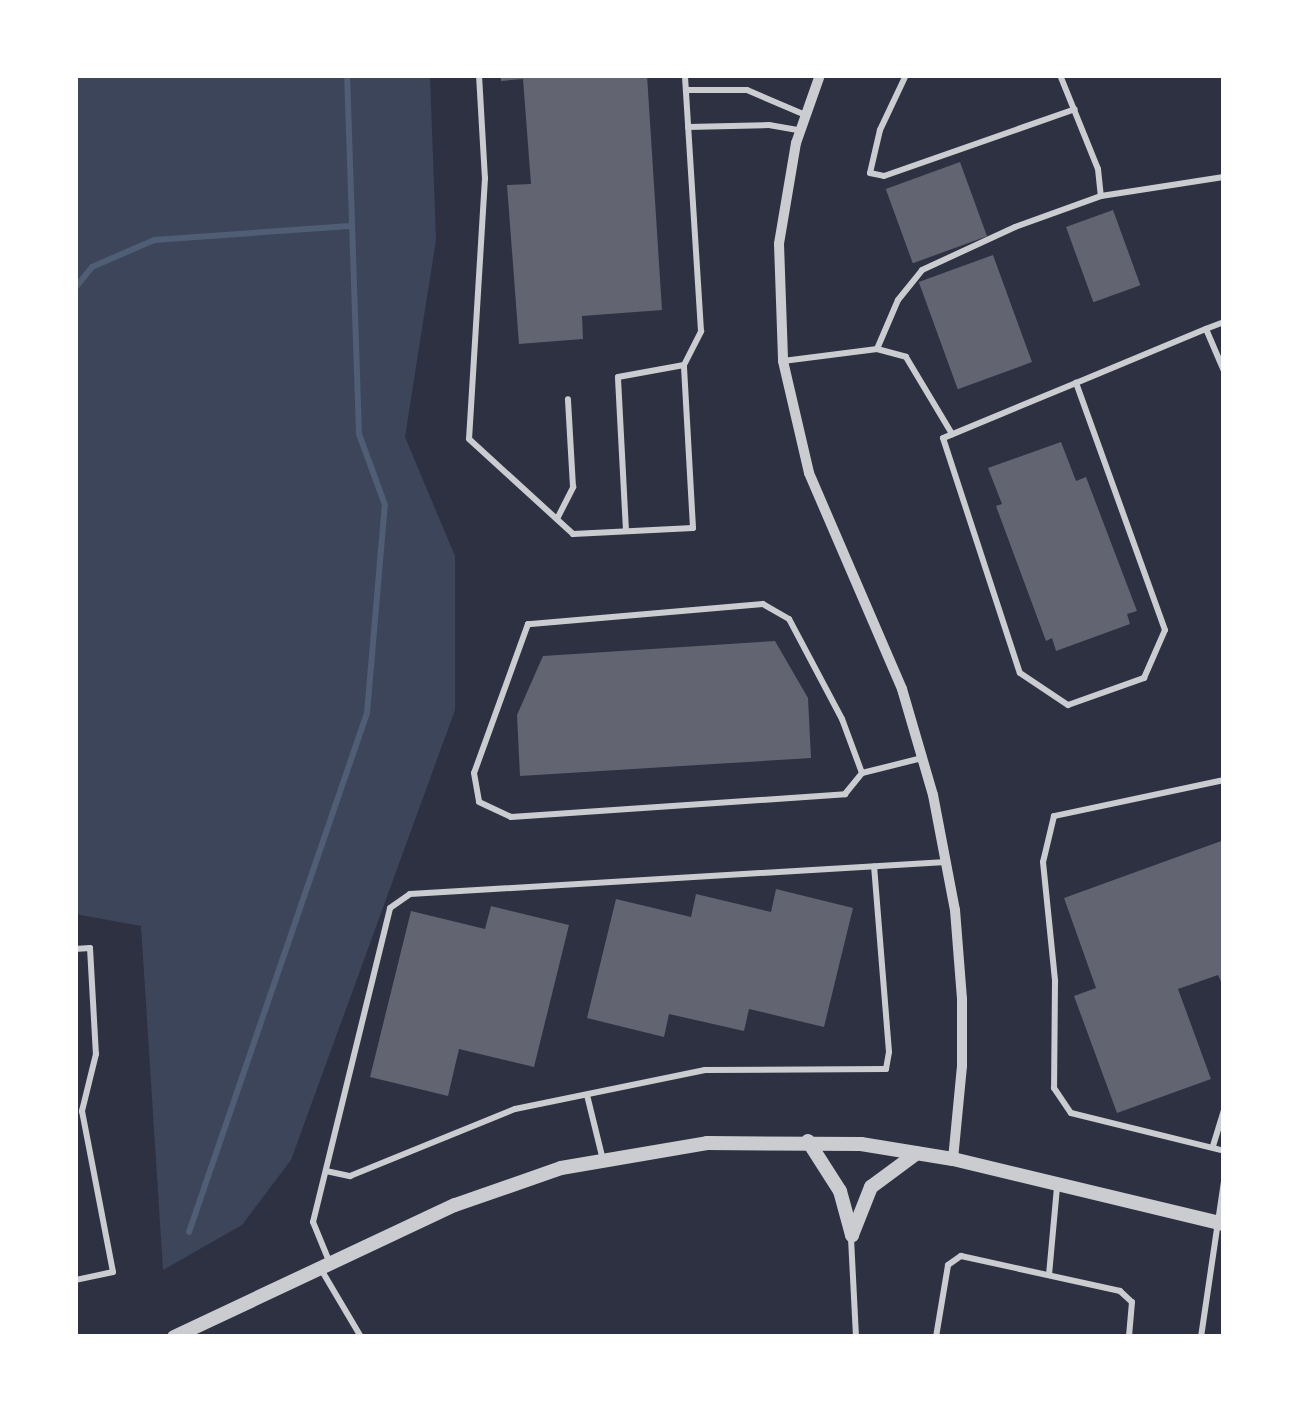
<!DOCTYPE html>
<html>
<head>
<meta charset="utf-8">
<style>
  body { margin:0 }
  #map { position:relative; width:1299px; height:1412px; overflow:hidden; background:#2d3142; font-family:Inter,sans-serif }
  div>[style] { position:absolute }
  .green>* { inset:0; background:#3c4559 }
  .stream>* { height:6px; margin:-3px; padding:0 3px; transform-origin:3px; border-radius:3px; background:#4f5d75 }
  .building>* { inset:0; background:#626471; transform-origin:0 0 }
  .service>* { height:6px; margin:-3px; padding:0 3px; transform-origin:3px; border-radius:3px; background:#caccd0 }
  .minor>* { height:10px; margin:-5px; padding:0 5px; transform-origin:5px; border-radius:5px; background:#caccd0 }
  .tertiary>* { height:14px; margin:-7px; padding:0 7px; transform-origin:7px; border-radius:7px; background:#caccd0 }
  span { translate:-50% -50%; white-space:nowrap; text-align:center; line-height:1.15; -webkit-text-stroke:9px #fff; paint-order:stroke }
  .frame { position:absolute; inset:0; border:78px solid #fff; pointer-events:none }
</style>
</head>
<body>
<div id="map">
  <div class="green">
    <div style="clip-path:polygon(75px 75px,430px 75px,436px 240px,405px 437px,455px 556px,455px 710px,291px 1160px,242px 1225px,163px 1270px,141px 926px,75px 914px)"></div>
  </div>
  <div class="stream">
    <div style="left:75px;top:288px;width:27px;rotate:-51deg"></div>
    <div style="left:92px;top:267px;width:68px;rotate:-23.5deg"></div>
    <div style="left:154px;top:240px;width:196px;rotate:-4.1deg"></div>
    <div style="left:189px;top:1232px;width:549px;rotate:-71.07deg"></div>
    <div style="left:367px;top:713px;width:209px;rotate:-85.1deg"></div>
    <div style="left:385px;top:505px;width:76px;rotate:-110.1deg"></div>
    <div style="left:359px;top:434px;width:359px;rotate:-91.9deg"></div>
  </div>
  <div class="building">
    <div style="clip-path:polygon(501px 75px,647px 75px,662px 310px,582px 316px,583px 339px,519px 344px,507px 185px,531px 184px,523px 79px,501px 81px)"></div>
    <div style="left:960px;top:162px;width:79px;height:79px;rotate:70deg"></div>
    <div style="left:1113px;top:210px;width:80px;height:50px;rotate:70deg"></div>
    <div style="left:993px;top:255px;width:114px;height:79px;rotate:70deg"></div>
    <div style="clip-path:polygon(1061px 442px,1076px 481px,1086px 477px,1137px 611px,1127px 614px,1130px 624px,1056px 651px,1052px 638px,1046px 641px,996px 506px,1002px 504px,988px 468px)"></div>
    <div style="clip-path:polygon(775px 641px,808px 698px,811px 758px,520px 776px,517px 715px,543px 656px)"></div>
    <div style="clip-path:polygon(1224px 840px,1224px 988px,1218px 975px,1178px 989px,1211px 1079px,1117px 1113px,1074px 996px,1096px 988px,1064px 898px)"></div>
    <div style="clip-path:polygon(776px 889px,853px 908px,824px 1027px,749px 1009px,744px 1031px,669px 1014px,664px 1037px,587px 1018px,616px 899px,691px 917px,696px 894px,771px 912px)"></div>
    <div style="clip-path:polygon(491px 906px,569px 925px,534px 1067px,459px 1049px,448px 1096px,370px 1077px,411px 911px,485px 929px)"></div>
  </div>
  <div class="service">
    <div style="left:479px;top:75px;width:103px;rotate:86.7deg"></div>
    <div style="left:485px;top:178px;width:261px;rotate:93.5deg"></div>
    <div style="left:469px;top:439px;width:141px;rotate:42.4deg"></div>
    <div style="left:573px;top:534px;width:120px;rotate:-2.9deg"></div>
    <div style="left:693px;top:528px;width:163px;rotate:-93.2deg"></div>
    <div style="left:684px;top:365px;width:38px;rotate:-63deg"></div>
    <div style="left:701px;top:331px;width:256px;rotate:-93.6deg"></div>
    <div style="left:906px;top:75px;width:61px;rotate:115.3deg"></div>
    <div style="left:880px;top:130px;width:44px;rotate:103.1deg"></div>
    <div style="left:870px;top:173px;width:14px;rotate:12deg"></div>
    <div style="left:884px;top:176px;width:202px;rotate:-19.3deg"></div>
    <div style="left:1060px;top:75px;width:101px;rotate:68deg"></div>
    <div style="left:1098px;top:169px;width:27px;rotate:84deg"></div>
    <div style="left:686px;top:90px;width:61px"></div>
    <div style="left:747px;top:90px;width:61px;rotate:23.2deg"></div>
    <div style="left:688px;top:127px;width:81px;rotate:-1.4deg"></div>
    <div style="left:769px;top:125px;width:29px;rotate:10deg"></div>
    <div style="left:1224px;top:322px;width:19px;rotate:159deg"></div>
    <div style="left:1206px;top:329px;width:46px;rotate:66.8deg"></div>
    <div style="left:877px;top:349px;width:30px;rotate:15deg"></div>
    <div style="left:906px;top:357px;width:90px;rotate:59.1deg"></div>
    <div style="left:783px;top:361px;width:95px;rotate:-7.3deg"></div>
    <div style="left:877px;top:349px;width:53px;rotate:-66.8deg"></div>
    <div style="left:898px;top:300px;width:38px;rotate:-51deg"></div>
    <div style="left:922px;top:270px;width:102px;rotate:-24.8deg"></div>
    <div style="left:1015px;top:227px;width:91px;rotate:-19.8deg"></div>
    <div style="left:1101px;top:196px;width:124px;rotate:-8.8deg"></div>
    <div style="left:1076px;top:383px;width:144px;rotate:157.5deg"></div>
    <div style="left:943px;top:438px;width:247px;rotate:71.9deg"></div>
    <div style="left:1020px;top:673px;width:58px;rotate:33.7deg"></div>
    <div style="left:1068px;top:705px;width:81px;rotate:-19.6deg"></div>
    <div style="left:1144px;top:678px;width:52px;rotate:-66.4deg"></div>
    <div style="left:1165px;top:630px;width:263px;rotate:-109.8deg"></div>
    <div style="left:1076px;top:383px;width:141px;rotate:-22.6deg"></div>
    <div style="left:557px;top:519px;width:36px;rotate:-63deg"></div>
    <div style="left:573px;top:487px;width:88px;rotate:-93.3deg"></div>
    <div style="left:626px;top:531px;width:154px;rotate:-93deg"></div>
    <div style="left:618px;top:377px;width:67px;rotate:-10.3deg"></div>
    <div style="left:862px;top:773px;width:58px;rotate:-110.3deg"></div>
    <div style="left:842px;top:719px;width:113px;rotate:-117.9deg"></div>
    <div style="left:789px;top:619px;width:30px;rotate:-150deg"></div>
    <div style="left:763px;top:604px;width:236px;rotate:175.1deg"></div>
    <div style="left:528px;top:624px;width:158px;rotate:109.9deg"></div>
    <div style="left:474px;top:773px;width:29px;rotate:80deg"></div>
    <div style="left:479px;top:802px;width:35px;rotate:25deg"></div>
    <div style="left:511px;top:817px;width:335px;rotate:-3.9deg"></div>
    <div style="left:845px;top:794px;width:27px;rotate:-51deg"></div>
    <div style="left:862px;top:773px;width:62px;rotate:-14deg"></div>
    <div style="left:1224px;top:780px;width:174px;rotate:168deg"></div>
    <div style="left:1054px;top:816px;width:47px;rotate:103.4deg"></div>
    <div style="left:1043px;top:862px;width:120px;rotate:84.2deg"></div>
    <div style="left:1055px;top:981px;width:107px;rotate:90.5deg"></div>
    <div style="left:1054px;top:1088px;width:30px;rotate:56deg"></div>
    <div style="left:1071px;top:1113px;width:158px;rotate:13.9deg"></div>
    <div style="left:75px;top:949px;width:15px;rotate:-4deg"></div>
    <div style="left:90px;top:948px;width:106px;rotate:86.8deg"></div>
    <div style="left:96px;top:1054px;width:59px;rotate:103.8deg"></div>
    <div style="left:82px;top:1111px;width:164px;rotate:79.1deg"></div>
    <div style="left:113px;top:1272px;width:39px;rotate:168deg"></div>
    <div style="left:587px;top:1095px;width:67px;rotate:76.2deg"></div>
    <div style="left:1213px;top:1146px;width:38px;rotate:-73deg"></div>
    <div style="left:326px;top:1171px;width:25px;rotate:12deg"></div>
    <div style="left:350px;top:1176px;width:178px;rotate:-22.1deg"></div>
    <div style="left:515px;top:1109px;width:194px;rotate:-11.6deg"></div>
    <div style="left:705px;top:1070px;width:181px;rotate:-0.3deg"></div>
    <div style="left:886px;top:1069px;width:17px;rotate:-80deg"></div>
    <div style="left:889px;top:1052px;width:186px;rotate:-94.6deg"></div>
    <div style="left:851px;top:1238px;width:99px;rotate:87.1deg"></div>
    <div style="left:329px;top:1261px;width:42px;rotate:-112.3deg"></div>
    <div style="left:313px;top:1222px;width:323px;rotate:-76.2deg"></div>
    <div style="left:390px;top:908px;width:24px;rotate:-35deg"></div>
    <div style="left:410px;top:894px;width:537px;rotate:-3.42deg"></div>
    <div style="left:322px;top:1271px;width:77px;rotate:59.4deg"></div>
    <div style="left:1049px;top:1275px;width:88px;rotate:-84.8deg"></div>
    <div style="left:936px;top:1337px;width:73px;rotate:-80.5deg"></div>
    <div style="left:948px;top:1265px;width:16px;rotate:-35deg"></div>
    <div style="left:961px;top:1256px;width:163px;rotate:12.4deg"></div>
    <div style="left:1120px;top:1291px;width:16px;rotate:43deg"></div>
    <div style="left:1132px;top:1302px;width:35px;rotate:95deg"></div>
    <div style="left:1201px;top:1337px;width:158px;rotate:-81.6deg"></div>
  </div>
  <div class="minor">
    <div style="left:820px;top:75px;width:72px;rotate:109.4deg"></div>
    <div style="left:796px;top:143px;width:102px;rotate:99.6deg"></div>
    <div style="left:779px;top:244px;width:117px;rotate:88deg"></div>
    <div style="left:783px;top:361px;width:115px;rotate:76.9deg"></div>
    <div style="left:809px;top:473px;width:235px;rotate:66.7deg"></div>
    <div style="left:902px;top:689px;width:110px;rotate:73.7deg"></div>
    <div style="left:933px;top:795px;width:117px;rotate:79.2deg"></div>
    <div style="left:955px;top:910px;width:89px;rotate:85.5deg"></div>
    <div style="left:962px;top:999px;width:67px;rotate:90deg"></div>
    <div style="left:962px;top:1066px;width:93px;rotate:95.5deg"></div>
  </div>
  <div class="tertiary">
    <div style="left:808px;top:1141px;width:59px;rotate:57.4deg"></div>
    <div style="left:840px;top:1191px;width:46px;rotate:74.7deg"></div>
    <div style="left:852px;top:1235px;width:52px;rotate:-68.4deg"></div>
    <div style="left:871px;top:1187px;width:57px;rotate:-36.5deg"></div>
    <div style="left:174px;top:1337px;width:310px;rotate:-25.2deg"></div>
    <div style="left:455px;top:1205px;width:112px;rotate:-19.2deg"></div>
    <div style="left:561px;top:1168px;width:148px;rotate:-9.7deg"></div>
    <div style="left:707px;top:1143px;width:154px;rotate:0.4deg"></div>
    <div style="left:861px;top:1144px;width:93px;rotate:9.3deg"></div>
    <div style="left:953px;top:1159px;width:279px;rotate:13.5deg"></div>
  </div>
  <div class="frame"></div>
</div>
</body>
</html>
